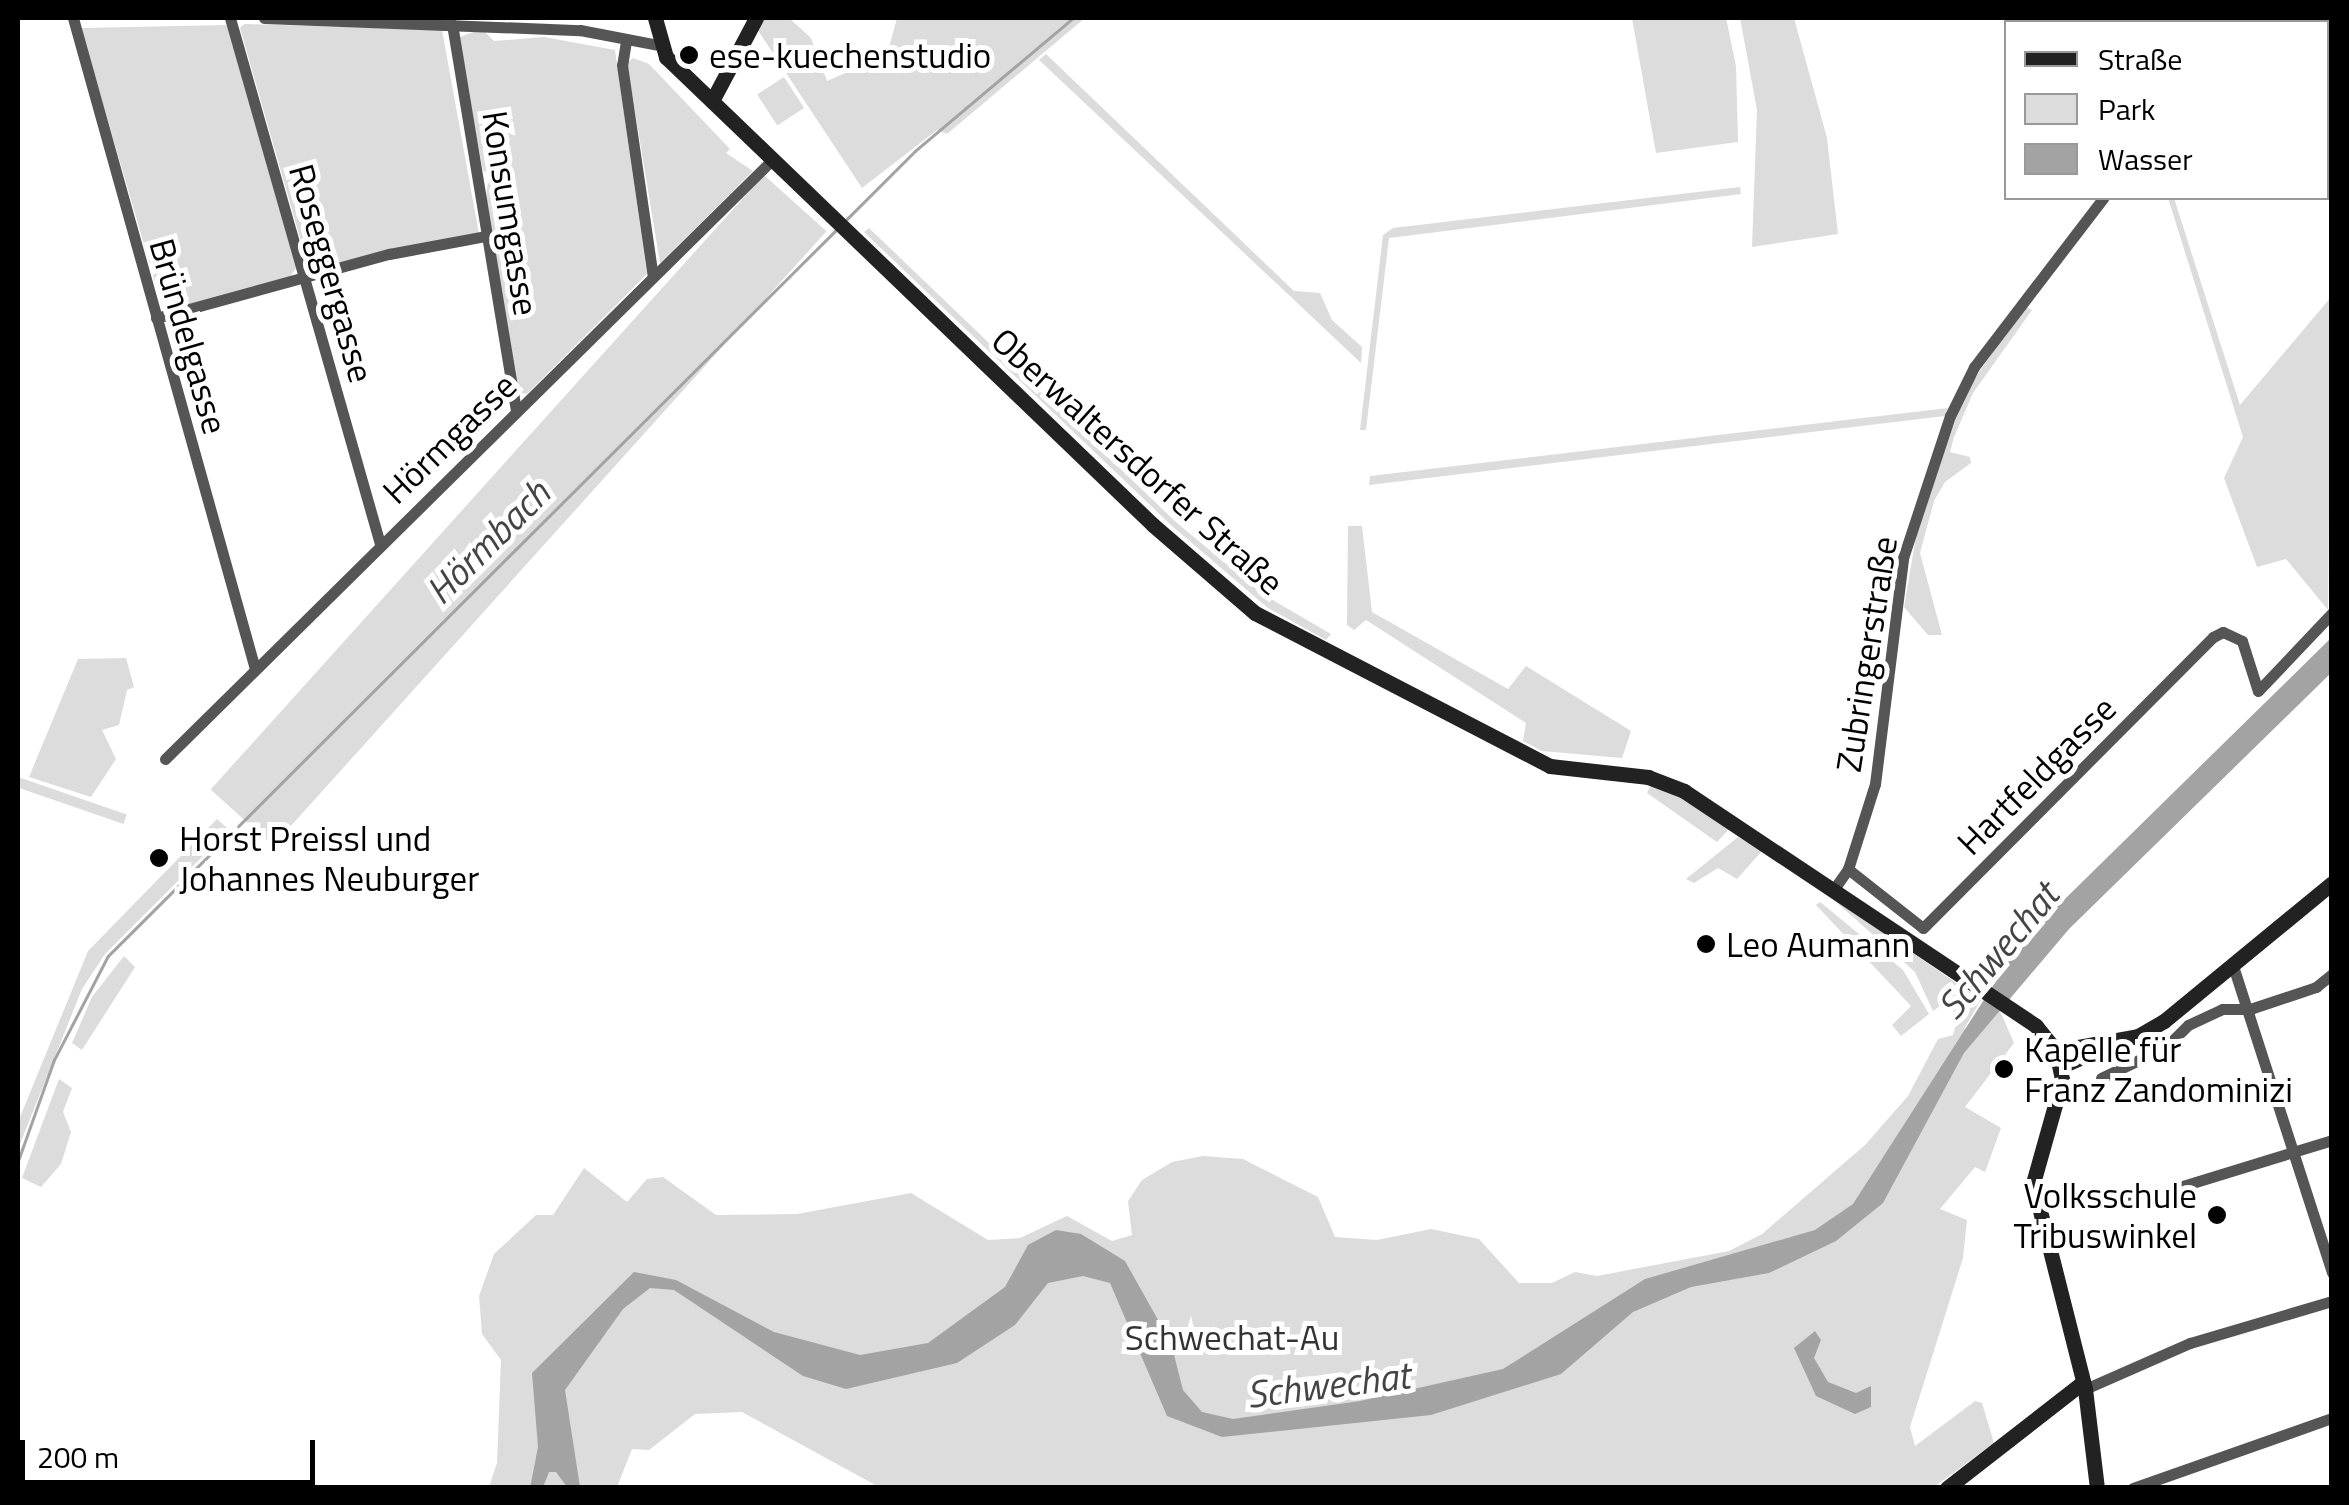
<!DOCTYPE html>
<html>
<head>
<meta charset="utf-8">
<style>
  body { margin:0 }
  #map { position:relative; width:2349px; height:1505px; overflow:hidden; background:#fff; font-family:"Titillium Web",sans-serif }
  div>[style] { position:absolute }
  .green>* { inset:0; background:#dcdcdc; transform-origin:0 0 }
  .water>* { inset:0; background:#a3a3a3 }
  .stream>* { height:2.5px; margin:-1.25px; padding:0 1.25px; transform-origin:1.25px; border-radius:1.25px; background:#a3a3a3 }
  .street>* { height:11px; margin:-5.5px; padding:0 5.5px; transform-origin:5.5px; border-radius:5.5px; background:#555 }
  .secondary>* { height:15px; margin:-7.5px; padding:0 7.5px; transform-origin:7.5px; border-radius:7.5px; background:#222 }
  .dots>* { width:28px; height:28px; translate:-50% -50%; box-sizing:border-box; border:5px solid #fff; border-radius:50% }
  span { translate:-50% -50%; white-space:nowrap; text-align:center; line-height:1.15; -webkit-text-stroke:10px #fff; paint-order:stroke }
  .poi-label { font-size:35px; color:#000 }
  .left { translate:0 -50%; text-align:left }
  .right { translate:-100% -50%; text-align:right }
  .street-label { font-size:35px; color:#000 }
  .park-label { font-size:35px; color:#333 }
  .water-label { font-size:38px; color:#444; font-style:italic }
  .frame { position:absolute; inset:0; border:20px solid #000; pointer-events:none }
  .legend { position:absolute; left:2004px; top:20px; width:325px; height:180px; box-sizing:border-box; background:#fff; border:2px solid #999; margin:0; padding:12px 18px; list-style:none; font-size:30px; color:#000 }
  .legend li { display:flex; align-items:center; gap:20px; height:50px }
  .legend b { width:50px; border:2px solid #999 }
  .scale { position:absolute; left:20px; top:1440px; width:295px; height:45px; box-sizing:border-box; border:5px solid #000; border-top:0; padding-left:12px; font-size:30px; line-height:35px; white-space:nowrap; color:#000; -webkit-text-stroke:8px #fff; paint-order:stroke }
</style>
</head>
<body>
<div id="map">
  <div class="green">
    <div style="clip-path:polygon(763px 18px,789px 18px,811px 38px,827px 81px,887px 55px,897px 18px,1085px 18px,947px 134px,937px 130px,862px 188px,757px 29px)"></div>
    <div style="clip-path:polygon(1632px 18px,1726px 18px,1736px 66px,1738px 142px,1656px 153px)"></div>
    <div style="clip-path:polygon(1740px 18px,1794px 18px,1827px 138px,1838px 234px,1752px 247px,1757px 110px)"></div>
    <div style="clip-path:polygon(244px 24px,442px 30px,479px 234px,309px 269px,240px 28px)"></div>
    <div style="clip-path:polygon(227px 25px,296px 268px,290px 277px,164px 313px,81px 28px)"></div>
    <div style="clip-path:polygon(482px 29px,494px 41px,544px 37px,615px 50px,647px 274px,527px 394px,518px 392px,486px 197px,489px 175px,483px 170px,457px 38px)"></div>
    <div style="clip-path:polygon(1046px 54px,1294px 291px,1320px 293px,1332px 320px,1362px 347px,1361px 363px,1039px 60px)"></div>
    <div style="clip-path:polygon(633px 58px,649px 64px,730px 149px,726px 153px,753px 171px,660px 263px,627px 63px)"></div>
    <div style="left:784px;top:77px;width:37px;height:32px;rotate:57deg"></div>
    <div style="left:764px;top:175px;width:84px;height:827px;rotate:42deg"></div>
    <div style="clip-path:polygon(1740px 187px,1741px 194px,1389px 238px,1366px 430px,1360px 430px,1383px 235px,1393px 228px)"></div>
    <div style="clip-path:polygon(2168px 198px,2174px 198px,2240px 405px,2331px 297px,2328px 610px,2286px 559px,2257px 567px,2224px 478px,2243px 437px)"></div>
    <div style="clip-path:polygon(869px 228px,1177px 523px,1264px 595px,1331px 634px,1326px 640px,1268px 608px,1172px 526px,864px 232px)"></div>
    <div style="clip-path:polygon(2025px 306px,2032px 310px,1973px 393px,1954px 437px,1950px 452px,1970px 457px,1971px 463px,1945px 482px,1934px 501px,1920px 553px,1942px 635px,1928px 635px,1904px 607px,1918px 525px,1966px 391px)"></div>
    <div style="clip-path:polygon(1948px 408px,1945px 416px,1369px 485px,1370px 476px)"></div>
    <div style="clip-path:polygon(1348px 526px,1362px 526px,1372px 612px,1508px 689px,1526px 666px,1631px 731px,1622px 758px,1542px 751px,1523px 741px,1526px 723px,1366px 620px,1354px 630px,1347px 625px)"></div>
    <div style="clip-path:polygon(126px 658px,134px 687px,127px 690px,119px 725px,102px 730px,116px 759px,91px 797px,29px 777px,78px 659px)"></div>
    <div style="left:18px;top:777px;width:115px;height:10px;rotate:19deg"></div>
    <div style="clip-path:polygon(1651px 785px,1681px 798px,1730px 828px,1717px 842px,1647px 793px)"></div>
    <div style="clip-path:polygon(217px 819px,229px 830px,105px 954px,82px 989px,18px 1149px,18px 1122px,88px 951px)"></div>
    <div style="clip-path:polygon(1738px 837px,1762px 851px,1737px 879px,1718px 868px,1694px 883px,1686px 879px)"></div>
    <div style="clip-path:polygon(1827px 894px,1981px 1000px,1964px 1029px,2000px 1011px,2014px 1043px,1965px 1107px,2001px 1128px,1985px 1172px,1975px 1167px,1940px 1209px,1967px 1220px,1963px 1258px,1910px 1427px,1915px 1446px,1975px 1401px,1982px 1403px,1994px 1443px,1934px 1487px,879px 1487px,742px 1412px,695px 1414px,649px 1450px,632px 1449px,617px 1487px,489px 1487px,497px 1463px,501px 1360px,482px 1334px,479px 1296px,494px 1254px,536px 1215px,553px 1215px,584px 1168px,627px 1202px,647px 1179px,663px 1177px,716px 1215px,797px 1214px,911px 1193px,988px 1240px,1020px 1238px,1067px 1216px,1112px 1241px,1132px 1235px,1128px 1201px,1142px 1180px,1172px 1162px,1203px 1156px,1243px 1159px,1318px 1197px,1335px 1237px,1377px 1240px,1431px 1229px,1479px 1239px,1519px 1283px,1552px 1283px,1575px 1272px,1597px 1276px,1729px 1251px,1762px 1234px,1865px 1145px,1908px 1096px,1938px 1039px,1953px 1035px,1957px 1021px,1949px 999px,1933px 1011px,1915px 972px)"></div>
    <div style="clip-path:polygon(1820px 902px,1903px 970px,1929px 1014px,1901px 1036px,1892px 1025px,1911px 1006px,1816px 905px)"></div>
    <div style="clip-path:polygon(124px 956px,135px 967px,82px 1050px,72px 1043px,92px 997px)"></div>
    <div style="clip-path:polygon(59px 1079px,72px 1088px,63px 1112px,71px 1132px,61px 1164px,41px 1187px,22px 1178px)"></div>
  </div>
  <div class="water">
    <div style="clip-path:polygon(2331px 638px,2331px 673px,2069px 929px,1964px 1053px,1883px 1203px,1836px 1241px,1769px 1273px,1691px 1287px,1633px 1312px,1561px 1374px,1431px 1415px,1222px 1437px,1167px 1416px,1110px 1283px,1083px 1276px,1048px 1283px,1015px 1325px,957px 1363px,846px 1389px,803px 1376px,674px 1290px,650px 1288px,623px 1309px,565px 1390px,580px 1487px,567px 1487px,556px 1472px,549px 1472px,543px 1487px,530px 1488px,538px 1447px,532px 1373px,634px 1272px,676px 1280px,774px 1332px,860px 1355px,928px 1343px,1005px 1287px,1028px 1245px,1056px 1230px,1081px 1234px,1125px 1261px,1171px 1343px,1183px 1390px,1202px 1412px,1233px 1419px,1360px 1401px,1503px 1369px,1645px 1279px,1815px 1230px,1853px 1204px,2021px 942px)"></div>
    <div style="clip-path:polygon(1815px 1331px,1821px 1340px,1814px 1358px,1828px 1382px,1856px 1393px,1871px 1386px,1871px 1407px,1855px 1414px,1816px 1396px,1794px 1348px)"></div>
  </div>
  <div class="stream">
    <div style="left:847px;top:219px;width:96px;rotate:-45deg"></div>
    <div style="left:915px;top:151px;width:207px;rotate:-40.1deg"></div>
    <div style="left:18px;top:1161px;width:107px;rotate:-70.4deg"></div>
    <div style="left:54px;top:1060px;width:117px;rotate:-62.6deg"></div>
    <div style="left:108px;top:956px;width:1031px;rotate:-44.92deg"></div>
  </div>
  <div class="street">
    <div style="left:73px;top:18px;width:676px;rotate:74.38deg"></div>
    <div style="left:230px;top:18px;width:547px;rotate:74.08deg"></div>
    <div style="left:264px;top:18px;width:316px;rotate:2.2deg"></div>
    <div style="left:580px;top:30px;width:79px;rotate:10.9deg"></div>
    <div style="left:2195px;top:22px;width:4px;rotate:-63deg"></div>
    <div style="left:452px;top:24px;width:391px;rotate:80.6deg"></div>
    <div style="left:626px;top:41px;width:24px;rotate:99deg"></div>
    <div style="left:622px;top:65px;width:214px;rotate:81.7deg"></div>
    <div style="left:156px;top:318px;width:242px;rotate:-15.4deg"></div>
    <div style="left:389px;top:254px;width:99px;rotate:-10.5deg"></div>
    <div style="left:165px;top:759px;width:854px;rotate:-44.62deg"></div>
    <div style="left:1848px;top:869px;width:89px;rotate:-72.4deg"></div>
    <div style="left:1875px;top:784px;width:228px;rotate:-82.9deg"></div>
    <div style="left:1903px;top:558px;width:150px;rotate:-71.7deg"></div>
    <div style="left:1950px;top:416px;width:55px;rotate:-63.9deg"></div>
    <div style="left:1974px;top:367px;width:213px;rotate:-52.6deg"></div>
    <div style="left:1834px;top:889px;width:24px;rotate:-55deg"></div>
    <div style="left:1848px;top:869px;width:95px;rotate:38.2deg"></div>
    <div style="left:1923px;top:928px;width:411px;rotate:-45.1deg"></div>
    <div style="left:2213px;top:637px;width:11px;rotate:-27deg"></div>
    <div style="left:2223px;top:632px;width:21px;rotate:25deg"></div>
    <div style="left:2242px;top:641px;width:52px;rotate:72.3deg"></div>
    <div style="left:2258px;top:691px;width:108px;rotate:-46.5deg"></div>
    <div style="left:2234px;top:969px;width:319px;rotate:72.1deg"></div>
    <div style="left:2101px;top:1078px;width:72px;rotate:-25.5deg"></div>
    <div style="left:2166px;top:1047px;width:31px;rotate:-45deg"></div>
    <div style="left:2188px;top:1025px;width:38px;rotate:-25deg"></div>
    <div style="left:2222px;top:1009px;width:28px"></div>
    <div style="left:2250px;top:1009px;width:70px;rotate:-18.4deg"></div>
    <div style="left:2316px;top:987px;width:21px;rotate:-39deg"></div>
    <div style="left:2124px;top:1204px;width:218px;rotate:-17.1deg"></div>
    <div style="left:2085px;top:1389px;width:115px;rotate:-23.7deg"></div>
    <div style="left:2190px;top:1343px;width:148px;rotate:-16.5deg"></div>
    <div style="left:2133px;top:1488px;width:211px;rotate:-19.4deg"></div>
  </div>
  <div class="secondary">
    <div style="left:655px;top:18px;width:41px;rotate:74.2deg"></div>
    <div style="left:666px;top:57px;width:675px;rotate:43.86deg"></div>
    <div style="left:1153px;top:525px;width:135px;rotate:40.8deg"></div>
    <div style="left:1255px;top:613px;width:332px;rotate:27.4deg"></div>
    <div style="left:1550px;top:766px;width:99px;rotate:6.4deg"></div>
    <div style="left:1648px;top:777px;width:39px;rotate:21deg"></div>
    <div style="left:1684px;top:791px;width:423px;rotate:33.7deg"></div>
    <div style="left:2036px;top:1026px;width:32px;rotate:51deg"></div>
    <div style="left:2056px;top:1051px;width:30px;rotate:78deg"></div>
    <div style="left:2062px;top:1080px;width:107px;rotate:105.7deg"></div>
    <div style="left:2033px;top:1183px;width:212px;rotate:75.8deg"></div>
    <div style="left:2085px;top:1389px;width:100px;rotate:83.1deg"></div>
    <div style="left:712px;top:101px;width:94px;rotate:-62.1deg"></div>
    <div style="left:2056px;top:1051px;width:83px;rotate:-10.4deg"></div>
    <div style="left:2138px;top:1036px;width:30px;rotate:-30deg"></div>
    <div style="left:2164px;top:1021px;width:217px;rotate:-39.4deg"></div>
    <div style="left:2062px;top:1066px;width:45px;rotate:-23.7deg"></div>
    <div style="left:1947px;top:1488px;width:172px;rotate:-37.9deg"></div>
  </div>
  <div class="dots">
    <div style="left:689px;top:55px;background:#000"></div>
    <div style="left:159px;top:858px;background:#000"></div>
    <div style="left:1706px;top:944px;background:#000"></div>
    <div style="left:2004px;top:1069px;background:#000"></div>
    <div style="left:2217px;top:1215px;background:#000"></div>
  </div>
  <div class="poi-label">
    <span class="left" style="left:709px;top:55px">ese-kuechenstudio</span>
    <span class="left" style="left:179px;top:858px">Horst Preissl und<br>Johannes Neuburger</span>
    <span class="left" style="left:1726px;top:944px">Leo Aumann</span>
    <span class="left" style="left:2024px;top:1069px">Kapelle für<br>Franz Zandominizi</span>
    <span class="right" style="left:2197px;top:1215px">Volksschule<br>Tribuswinkel</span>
  </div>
  <div class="street-label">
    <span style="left:511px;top:213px;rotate:81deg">Konsumgasse</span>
    <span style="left:332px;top:273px;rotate:74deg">Roseggergasse</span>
    <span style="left:189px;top:336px;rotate:74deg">Bründelgasse</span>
    <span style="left:449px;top:438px;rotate:-44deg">Hörmgasse</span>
    <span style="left:1138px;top:461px;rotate:42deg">Oberwaltersdorfer Straße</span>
    <span style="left:1866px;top:654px;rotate:-81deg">Zubringerstraße</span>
    <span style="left:2036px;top:775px;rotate:-45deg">Hartfeldgasse</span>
  </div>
  <div class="park-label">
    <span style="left:1232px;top:1337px">Schwechat-Au</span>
  </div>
  <div class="water-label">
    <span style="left:488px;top:542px;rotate:-45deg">Hörmbach</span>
    <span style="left:1998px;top:951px;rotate:-50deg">Schwechat</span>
    <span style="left:1328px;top:1385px;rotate:-7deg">Schwechat</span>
  </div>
  <div class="frame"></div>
  <ul class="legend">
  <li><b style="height:12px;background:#222"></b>Straße</li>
  <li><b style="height:28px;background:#dcdcdc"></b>Park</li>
  <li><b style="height:28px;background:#a3a3a3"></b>Wasser</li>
  </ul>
  <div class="scale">200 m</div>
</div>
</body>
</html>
